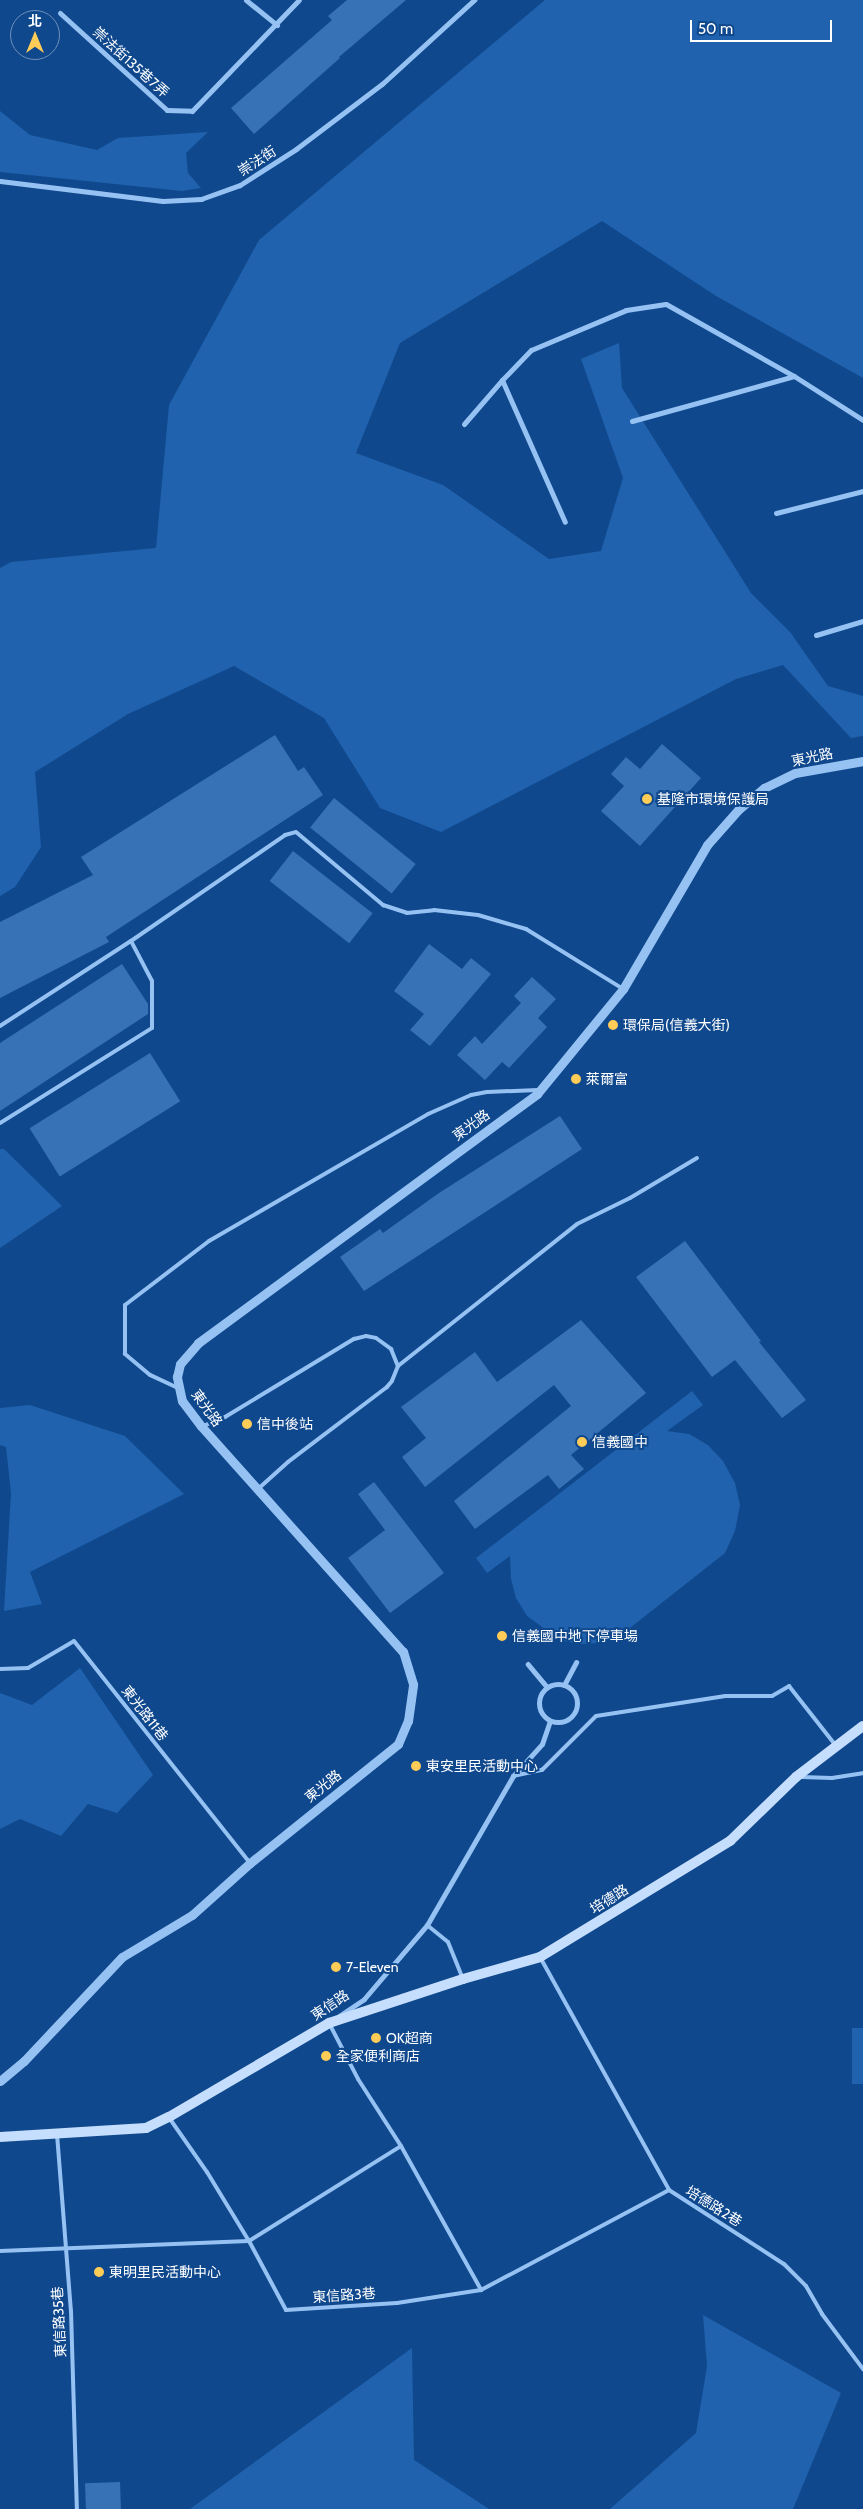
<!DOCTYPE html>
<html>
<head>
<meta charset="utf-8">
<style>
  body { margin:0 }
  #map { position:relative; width:863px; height:2509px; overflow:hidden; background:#0f488d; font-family:Cabin,"Noto Sans TC",sans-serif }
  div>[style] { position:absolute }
  .green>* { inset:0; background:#2062ad; transform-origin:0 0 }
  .building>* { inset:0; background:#3772b7; transform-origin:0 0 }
  .service>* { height:4px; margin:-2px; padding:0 2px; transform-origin:2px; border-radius:2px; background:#96c2f3 }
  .pedestrian>* { height:4.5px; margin:-2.25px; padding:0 2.25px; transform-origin:2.25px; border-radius:2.25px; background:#96c2f3 }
  .minor>* { height:5px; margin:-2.5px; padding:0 2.5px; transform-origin:2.5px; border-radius:2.5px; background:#96c2f3 }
  .minor>.ring { margin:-2.5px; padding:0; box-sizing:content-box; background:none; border:5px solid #96c2f3; border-radius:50% }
  .tertiary>* { height:9px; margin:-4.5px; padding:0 4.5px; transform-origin:4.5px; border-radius:4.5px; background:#96c2f3 }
  .secondary>* { height:10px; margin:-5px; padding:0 5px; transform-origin:5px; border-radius:5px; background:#c5defd }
  .dots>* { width:14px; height:14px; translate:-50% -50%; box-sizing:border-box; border:2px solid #0f488d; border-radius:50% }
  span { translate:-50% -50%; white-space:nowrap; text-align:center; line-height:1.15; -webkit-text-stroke:4px #0f488d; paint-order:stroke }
  .street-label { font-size:14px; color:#fff }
  .poi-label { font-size:14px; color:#fff }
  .left { translate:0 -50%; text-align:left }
  .north { position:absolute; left:10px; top:10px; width:50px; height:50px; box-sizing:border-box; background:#0f488d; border:1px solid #6f91bb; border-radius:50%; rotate:0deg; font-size:14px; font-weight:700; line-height:20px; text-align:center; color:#fff }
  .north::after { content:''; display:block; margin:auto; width:18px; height:22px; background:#ffcc58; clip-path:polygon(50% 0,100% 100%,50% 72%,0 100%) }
  .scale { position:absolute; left:690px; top:20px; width:142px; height:22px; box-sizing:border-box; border:2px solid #fff; border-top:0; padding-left:6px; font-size:15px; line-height:18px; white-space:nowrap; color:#fff; -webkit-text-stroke:4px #0f488d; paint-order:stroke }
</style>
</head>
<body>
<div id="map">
  <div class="green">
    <div style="clip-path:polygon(545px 0,863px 0,863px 378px,716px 296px,602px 221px,400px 343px,356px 453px,443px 485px,549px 559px,601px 551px,623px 478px,581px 359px,619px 343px,622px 388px,751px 593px,790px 632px,828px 686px,863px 696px,863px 736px,851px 738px,783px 665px,736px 679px,441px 832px,380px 808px,324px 718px,234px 666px,128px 714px,35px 772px,41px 847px,15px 887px,0 896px,0 568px,11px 562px,156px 548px,169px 405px,259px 240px)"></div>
    <div style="clip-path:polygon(0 111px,30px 135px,97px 150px,118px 138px,208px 132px,186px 153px,188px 173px,201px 188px,182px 191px,0 172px)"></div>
    <div style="clip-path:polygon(0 1149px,4px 1149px,62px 1206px,0 1248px)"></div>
    <div style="clip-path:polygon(692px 1391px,703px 1405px,667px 1431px,689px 1434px,708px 1445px,723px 1461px,735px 1483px,740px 1505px,735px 1531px,725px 1553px,621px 1635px,600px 1643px,579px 1644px,560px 1640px,527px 1616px,516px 1598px,511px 1579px,510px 1556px,487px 1573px,476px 1558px)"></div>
    <div style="clip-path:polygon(30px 1405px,125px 1436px,184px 1494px,30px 1572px,42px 1604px,4px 1611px,11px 1493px,6px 1447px,0 1445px,0 1408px)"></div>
    <div style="clip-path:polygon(80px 1668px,153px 1775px,117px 1813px,88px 1804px,61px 1836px,20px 1819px,0 1829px,0 1693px,32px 1705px)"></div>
    <div style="left:863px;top:2028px;width:56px;height:11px;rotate:90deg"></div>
    <div style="clip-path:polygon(703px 2315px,841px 2393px,793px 2509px,610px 2509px,696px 2433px,707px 2366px)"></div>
    <div style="clip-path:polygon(412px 2348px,414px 2460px,489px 2509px,190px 2509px)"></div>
  </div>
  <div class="building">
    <div style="clip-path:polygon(347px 0,406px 0,339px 57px,340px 58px,254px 134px,231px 108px,332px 20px,328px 16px)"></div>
    <div style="clip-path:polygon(275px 735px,298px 771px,304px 767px,323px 795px,106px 937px,109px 942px,0 998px,0 922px,93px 875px,81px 857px)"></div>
    <div style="clip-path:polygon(662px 744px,701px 778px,640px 846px,601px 811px,624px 786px,611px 774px,626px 757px,640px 769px)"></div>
    <div style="left:334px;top:798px;width:105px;height:38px;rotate:39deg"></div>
    <div style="left:293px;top:851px;width:101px;height:38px;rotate:38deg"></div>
    <div style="clip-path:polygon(429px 944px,462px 969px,471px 958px,491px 974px,430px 1046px,410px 1030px,424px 1014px,394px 991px)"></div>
    <div style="clip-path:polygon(122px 964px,148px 1004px,148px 1014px,0 1111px,0 1043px)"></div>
    <div style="clip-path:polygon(532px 977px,556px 999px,538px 1018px,547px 1027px,509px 1068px,502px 1062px,485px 1080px,457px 1055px,475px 1036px,482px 1044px,521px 1003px,514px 996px)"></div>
    <div style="left:150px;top:1053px;width:57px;height:142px;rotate:58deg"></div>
    <div style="clip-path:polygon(560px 1116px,582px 1149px,364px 1291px,340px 1257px,380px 1229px,383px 1233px,439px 1193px)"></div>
    <div style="clip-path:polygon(685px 1241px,761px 1341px,759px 1342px,806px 1400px,782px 1418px,735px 1360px,712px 1377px,636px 1277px)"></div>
    <div style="clip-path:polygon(581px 1320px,646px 1393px,571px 1455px,584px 1469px,559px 1489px,548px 1475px,475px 1529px,454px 1501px,571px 1406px,554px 1385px,425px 1487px,402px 1457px,426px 1438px,401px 1407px,475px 1352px,497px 1382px)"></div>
    <div style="clip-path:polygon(374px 1482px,444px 1573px,390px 1613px,348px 1558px,385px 1530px,358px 1494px)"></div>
    <div style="left:120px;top:2482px;width:27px;height:35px;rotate:88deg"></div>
  </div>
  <div class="service">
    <div style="left:0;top:1026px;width:156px;rotate:-33deg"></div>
    <div style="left:131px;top:941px;width:187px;rotate:-34.5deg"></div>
    <div style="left:285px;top:835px;width:11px;rotate:-15deg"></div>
    <div style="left:296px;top:832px;width:114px;rotate:40deg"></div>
    <div style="left:383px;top:905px;width:25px;rotate:18deg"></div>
    <div style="left:407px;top:913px;width:27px;rotate:-6deg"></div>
    <div style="left:434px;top:910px;width:44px;rotate:6.5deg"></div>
    <div style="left:478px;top:915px;width:50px;rotate:16.3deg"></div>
    <div style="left:526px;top:929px;width:114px;rotate:31.7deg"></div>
    <div style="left:0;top:1123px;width:179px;rotate:-32deg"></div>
    <div style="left:152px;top:1028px;width:47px;rotate:-90deg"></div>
    <div style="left:152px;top:981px;width:45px;rotate:-117.7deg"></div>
    <div style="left:398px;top:1366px;width:228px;rotate:-38.4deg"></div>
    <div style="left:577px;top:1224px;width:59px;rotate:-26.1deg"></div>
    <div style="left:630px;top:1198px;width:78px;rotate:-30.8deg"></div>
    <div style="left:178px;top:1388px;width:31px;rotate:-155deg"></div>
    <div style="left:150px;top:1375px;width:33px;rotate:-140deg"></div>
    <div style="left:125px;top:1354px;width:49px;rotate:-90deg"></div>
    <div style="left:125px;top:1305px;width:106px;rotate:-37.3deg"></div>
    <div style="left:209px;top:1241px;width:253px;rotate:-30.1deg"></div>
    <div style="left:428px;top:1114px;width:47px;rotate:-23.8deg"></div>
    <div style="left:471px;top:1095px;width:16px;rotate:-11deg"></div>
    <div style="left:487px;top:1092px;width:51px;rotate:-2.2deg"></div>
    <div style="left:203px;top:1426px;width:24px;rotate:-22deg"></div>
    <div style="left:225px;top:1417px;width:151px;rotate:-31.2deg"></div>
    <div style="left:354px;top:1339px;width:12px;rotate:-14deg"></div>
    <div style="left:366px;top:1336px;width:10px;rotate:11deg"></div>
    <div style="left:376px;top:1338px;width:19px;rotate:36deg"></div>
    <div style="left:391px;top:1349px;width:18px;rotate:68deg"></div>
    <div style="left:398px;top:1366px;width:16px;rotate:112deg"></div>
    <div style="left:392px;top:1381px;width:8px;rotate:130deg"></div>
    <div style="left:387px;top:1387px;width:124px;rotate:142.9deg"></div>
    <div style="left:288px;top:1462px;width:40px;rotate:138deg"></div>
    <div style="left:0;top:1669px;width:28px;rotate:-2deg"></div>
    <div style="left:28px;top:1668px;width:53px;rotate:-30.4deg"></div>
    <div style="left:74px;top:1641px;width:283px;rotate:51.6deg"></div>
    <div style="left:513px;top:1776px;width:30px;rotate:-12deg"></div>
    <div style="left:542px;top:1770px;width:76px;rotate:-45deg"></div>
    <div style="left:596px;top:1716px;width:131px;rotate:-8.8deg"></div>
    <div style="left:725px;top:1696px;width:47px"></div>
    <div style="left:772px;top:1696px;width:20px;rotate:-30deg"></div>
    <div style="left:789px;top:1686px;width:76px;rotate:51.9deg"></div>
    <div style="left:801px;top:1777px;width:31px;rotate:2deg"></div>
    <div style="left:832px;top:1778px;width:31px;rotate:-9deg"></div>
    <div style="left:427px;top:1925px;width:27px;rotate:39deg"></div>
    <div style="left:448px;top:1942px;width:40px;rotate:68deg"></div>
    <div style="left:540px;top:1957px;width:266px;rotate:61deg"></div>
    <div style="left:669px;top:2190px;width:137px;rotate:32.8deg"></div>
    <div style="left:784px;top:2264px;width:31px;rotate:45deg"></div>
    <div style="left:806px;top:2286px;width:32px;rotate:60deg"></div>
    <div style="left:822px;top:2314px;width:69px;rotate:53.3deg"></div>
    <div style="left:329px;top:2023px;width:63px;rotate:62.6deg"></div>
    <div style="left:358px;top:2079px;width:80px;rotate:57.3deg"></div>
    <div style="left:401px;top:2146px;width:165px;rotate:60.9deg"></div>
    <div style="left:481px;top:2290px;width:213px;rotate:-28deg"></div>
    <div style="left:170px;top:2119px;width:65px;rotate:55.1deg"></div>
    <div style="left:207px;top:2172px;width:81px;rotate:58.7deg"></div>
    <div style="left:249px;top:2241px;width:78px;rotate:61.8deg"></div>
    <div style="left:286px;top:2310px;width:111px;rotate:-3.6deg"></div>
    <div style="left:397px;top:2303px;width:85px;rotate:-8.8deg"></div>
    <div style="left:57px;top:2134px;width:178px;rotate:85.5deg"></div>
    <div style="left:71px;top:2311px;width:198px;rotate:88.3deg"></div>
    <div style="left:0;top:2251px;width:249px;rotate:-2.3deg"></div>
    <div style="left:249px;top:2241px;width:179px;rotate:-32deg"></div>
  </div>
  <div class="pedestrian">
    <div style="left:528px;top:1664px;width:30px;rotate:50deg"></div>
  </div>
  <div class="minor">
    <div style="left:246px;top:0;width:40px;rotate:39deg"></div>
    <div style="left:60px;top:13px;width:144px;rotate:42.2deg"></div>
    <div style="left:167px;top:110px;width:25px;rotate:2deg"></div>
    <div style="left:192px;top:111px;width:154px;rotate:-46.1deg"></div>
    <div style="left:0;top:181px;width:164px;rotate:7deg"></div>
    <div style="left:163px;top:201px;width:38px;rotate:-3deg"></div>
    <div style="left:201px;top:199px;width:41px;rotate:-19.7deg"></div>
    <div style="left:240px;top:185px;width:67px;rotate:-32.7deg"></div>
    <div style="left:296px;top:149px;width:108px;rotate:-37.1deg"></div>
    <div style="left:382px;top:84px;width:125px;rotate:-42.4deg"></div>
    <div style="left:502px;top:380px;width:155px;rotate:66.1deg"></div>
    <div style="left:632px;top:421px;width:168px;rotate:-15.5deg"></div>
    <div style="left:464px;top:424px;width:58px;rotate:-49.2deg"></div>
    <div style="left:502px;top:380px;width:42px;rotate:-46deg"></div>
    <div style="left:531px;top:350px;width:103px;rotate:-22.8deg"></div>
    <div style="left:626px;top:310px;width:40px;rotate:-8.5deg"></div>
    <div style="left:666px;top:304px;width:147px;rotate:29.4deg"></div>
    <div style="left:794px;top:376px;width:82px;rotate:32.5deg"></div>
    <div style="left:776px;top:513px;width:90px;rotate:-14.2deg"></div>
    <div style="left:816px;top:635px;width:49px;rotate:-16.6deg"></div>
    <div class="ring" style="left:539px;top:1684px;width:33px;height:33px"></div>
    <div style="left:564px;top:1685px;width:26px;rotate:-62deg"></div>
    <div style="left:339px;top:2016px;width:30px;rotate:-34deg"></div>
    <div style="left:364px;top:1999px;width:97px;rotate:-49.6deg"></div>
    <div style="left:427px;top:1925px;width:172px;rotate:-60deg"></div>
    <div style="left:513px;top:1776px;width:43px;rotate:-47.8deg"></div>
    <div style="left:542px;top:1744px;width:24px;rotate:-71deg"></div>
  </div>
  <div class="tertiary">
    <div style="left:0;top:2081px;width:31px;rotate:-40deg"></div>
    <div style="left:24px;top:2061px;width:143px;rotate:-46.7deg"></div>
    <div style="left:122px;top:1957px;width:82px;rotate:-31deg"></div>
    <div style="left:192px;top:1915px;width:78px;rotate:-41.9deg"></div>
    <div style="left:250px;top:1863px;width:190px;rotate:-38.8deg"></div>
    <div style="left:398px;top:1744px;width:25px;rotate:-67deg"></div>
    <div style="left:408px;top:1721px;width:37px;rotate:-82deg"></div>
    <div style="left:413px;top:1684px;width:34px;rotate:-107deg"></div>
    <div style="left:403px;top:1652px;width:303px;rotate:-131.8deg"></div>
    <div style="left:201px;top:1426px;width:31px;rotate:-127deg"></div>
    <div style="left:182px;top:1401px;width:25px;rotate:-102deg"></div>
    <div style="left:177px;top:1377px;width:13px;rotate:-77deg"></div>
    <div style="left:180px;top:1364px;width:28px;rotate:-49deg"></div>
    <div style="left:198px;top:1343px;width:421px;rotate:-36.3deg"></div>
    <div style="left:537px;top:1094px;width:136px;rotate:-50.7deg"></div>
    <div style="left:623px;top:989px;width:167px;rotate:-59.7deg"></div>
    <div style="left:707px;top:845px;width:48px;rotate:-48.4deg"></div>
    <div style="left:739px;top:809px;width:33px;rotate:-40deg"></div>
    <div style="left:764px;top:788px;width:34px;rotate:-26deg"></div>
    <div style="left:795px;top:773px;width:69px;rotate:-10deg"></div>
  </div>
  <div class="secondary">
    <div style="left:0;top:2137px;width:146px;rotate:-3.5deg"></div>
    <div style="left:146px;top:2128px;width:25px;rotate:-26deg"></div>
    <div style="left:169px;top:2117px;width:186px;rotate:-30.4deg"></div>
    <div style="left:329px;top:2023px;width:141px;rotate:-18.2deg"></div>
    <div style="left:463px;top:1979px;width:80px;rotate:-15.9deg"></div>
    <div style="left:540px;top:1957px;width:223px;rotate:-31.4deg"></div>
    <div style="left:730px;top:1841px;width:92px;rotate:-44.1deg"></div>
    <div style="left:796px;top:1777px;width:84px;rotate:-37.3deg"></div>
  </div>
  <div class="dots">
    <div style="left:647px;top:799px;background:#ffcc58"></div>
    <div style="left:613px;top:1025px;background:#ffcc58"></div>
    <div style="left:576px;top:1079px;background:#ffcc58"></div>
    <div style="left:247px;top:1424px;background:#ffcc58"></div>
    <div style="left:582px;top:1442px;background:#ffcc58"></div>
    <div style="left:502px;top:1636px;background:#ffcc58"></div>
    <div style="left:416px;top:1766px;background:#ffcc58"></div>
    <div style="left:336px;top:1967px;background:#ffcc58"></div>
    <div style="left:376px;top:2038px;background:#ffcc58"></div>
    <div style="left:326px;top:2056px;background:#ffcc58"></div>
    <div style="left:99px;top:2272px;background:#ffcc58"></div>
  </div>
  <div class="street-label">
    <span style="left:131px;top:62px;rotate:42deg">崇法街135巷7弄</span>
    <span style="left:257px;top:161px;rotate:-33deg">崇法街</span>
    <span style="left:812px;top:757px;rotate:-12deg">東光路</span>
    <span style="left:471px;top:1125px;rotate:-36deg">東光路</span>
    <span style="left:207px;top:1408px;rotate:54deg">東光路</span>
    <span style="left:145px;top:1713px;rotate:52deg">東光路11巷</span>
    <span style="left:323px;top:1786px;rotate:-39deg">東光路</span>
    <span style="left:609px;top:1899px;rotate:-32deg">培德路</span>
    <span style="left:330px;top:2005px;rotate:-34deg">東信路</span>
    <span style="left:714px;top:2206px;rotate:32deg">培德路2巷</span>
    <span style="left:344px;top:2295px;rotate:-4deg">東信路3巷</span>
    <span style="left:59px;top:2322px;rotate:-93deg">東信路35巷</span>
  </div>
  <div class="poi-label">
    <span class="left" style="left:657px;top:799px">基隆市環境保護局</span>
    <span class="left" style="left:623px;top:1025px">環保局(信義大街)</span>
    <span class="left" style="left:586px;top:1079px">萊爾富</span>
    <span class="left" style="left:257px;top:1424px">信中後站</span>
    <span class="left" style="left:592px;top:1442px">信義國中</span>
    <span class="left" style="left:512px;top:1636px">信義國中地下停車場</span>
    <span class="left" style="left:426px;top:1766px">東安里民活動中心</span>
    <span class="left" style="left:346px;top:1967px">7-Eleven</span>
    <span class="left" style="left:386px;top:2038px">OK超商</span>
    <span class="left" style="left:336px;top:2056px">全家便利商店</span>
    <span class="left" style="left:109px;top:2272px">東明里民活動中心</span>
  </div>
  <div class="north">北</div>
  <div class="scale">50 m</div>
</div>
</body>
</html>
